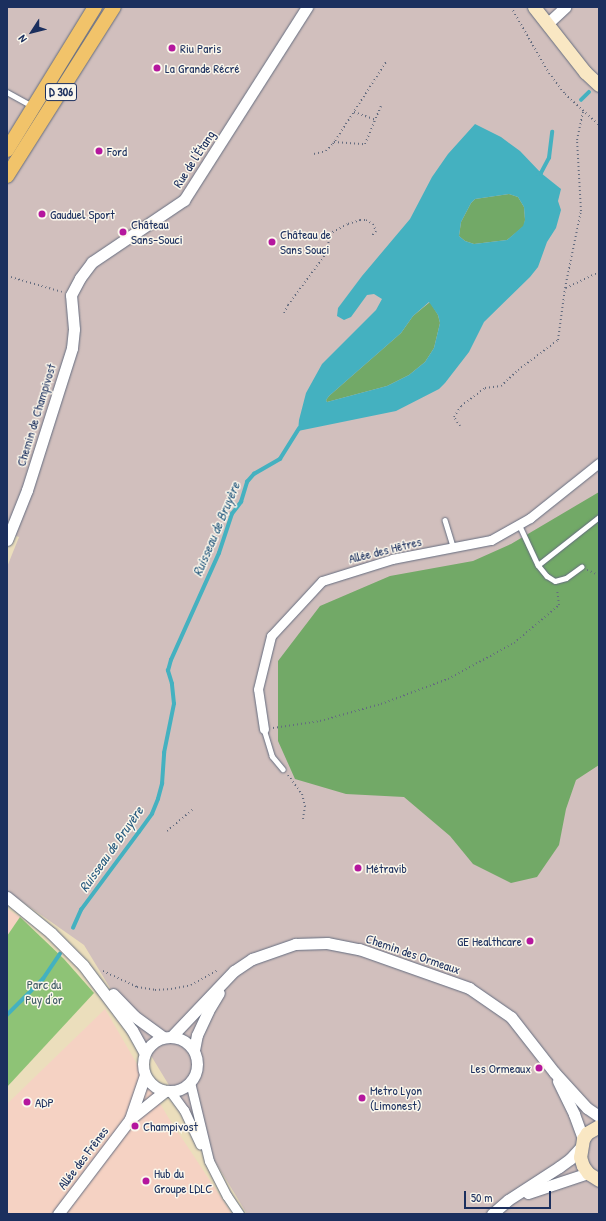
<!DOCTYPE html>
<html>
<head>
<meta charset="utf-8">
<style>
  body { margin:0 }
  #map { position:relative; width:606px; height:1221px; overflow:hidden; background:#ebdebc; font-family:"Patrick Hand",sans-serif }
  div>[style] { position:absolute }
  .built>* { inset:0; background:#f5d2c3 }
  .industrial>* { inset:0; background:#d1bfbd }
  .green>* { inset:0; background:#8ec376 }
  .forest>* { inset:0; background:#72a967 }
  .water>* { inset:0; background:#44b1c0 }
  .stream>* { height:3.5px; margin:-1.75px; padding:0 1.75px; transform-origin:1.75px; border-radius:1.75px; background:#44b1c0 }
  .path>* { height:2px; margin-top:-1px; transform-origin:0; background:repeating-linear-gradient(90deg,#646c7f 0 1px,transparent 0 4px) }
  .roads { filter:drop-shadow(0 0 1px #646c7f) drop-shadow(0 0 1px #646c7f) }
  .service>* { height:4.5px; margin:-2.25px; padding:0 2.25px; transform-origin:2.25px; border-radius:2.25px; background:#fff }
  .minor>* { height:9px; margin:-4.5px; padding:0 4.5px; transform-origin:4.5px; border-radius:4.5px; background:#fff }
  .tertiary>* { height:11px; margin:-5.5px; padding:0 5.5px; transform-origin:5.5px; border-radius:5.5px; background:#fff }
  .tertiary>.ring { margin:-5.5px; padding:0; box-sizing:content-box; background:none; border:11px solid #fff; border-radius:50% }
  .secondary>* { height:13px; margin:-6.5px; padding:0 6.5px; transform-origin:6.5px; border-radius:6.5px; background:#f9e7c3 }
  .primary>* { height:14px; margin:-7px; padding:0 7px; transform-origin:7px; border-radius:7px; background:#f1c36a }
  .dots>* { width:11px; height:11px; translate:-50% -50%; box-sizing:border-box; border:2px solid #fbf7ec; border-radius:50% }
  span { translate:-50% -50%; white-space:nowrap; text-align:center; line-height:1.15; -webkit-text-stroke:3px #fbf7ec; paint-order:stroke }
  .shield-label span { padding:1px 3px; background:#fbf7ec; border:1px solid; border-radius:3px; -webkit-text-stroke-width:0 }
  .shield-label { font-size:12px; color:#1b2f5e; font-weight:700 }
  .poi-label { font-size:13px; color:#1b2f5e }
  .left { translate:0 -50%; text-align:left }
  .right { translate:-100% -50%; text-align:right }
  .street-label { font-size:13px; color:#1b2f5e }
  .park-label { font-size:13px; color:#3e5b65 }
  .water-label { font-size:14px; color:#295c80; font-style:italic }
  .frame { position:absolute; inset:0; border:8px solid #1b2f5e; pointer-events:none }
  .north { position:absolute; left:12px; top:12px; width:40px; height:40px; -webkit-text-stroke:3px #fbf7ec; paint-order:stroke; rotate:234deg; font-size:11px; font-weight:700; line-height:16px; text-align:center; color:#1b2f5e }
  .north::after { content:''; display:block; margin:auto; width:14px; height:18px; background:#1b2f5e; clip-path:polygon(50% 0,100% 100%,50% 72%,0 100%) }
  .scale { position:absolute; left:464px; top:1191px; width:87px; height:18px; box-sizing:border-box; border:2px solid #1b2f5e; border-top:0; padding-left:5px; font-size:12px; line-height:14px; white-space:nowrap; color:#1b2f5e; -webkit-text-stroke:3px #fbf7ec; paint-order:stroke }
</style>
</head>
<body>
<div id="map">
  <div class="built">
    <div style="clip-path:polygon(7px 909px,20px 917px,7px 936px)"></div>
    <div style="clip-path:polygon(105px 1009px,168px 1117px,232px 1214px,7px 1214px,7px 1104px)"></div>
  </div>
  <div class="industrial">
    <div style="clip-path:polygon(7px 7px,599px 7px,599px 1214px,247px 1214px,84px 945px,7px 891px,7px 567px,19px 537px,7px 533px)"></div>
  </div>
  <div class="green">
    <div style="clip-path:polygon(20px 917px,64px 959px,94px 993px,7px 1087px,7px 936px)"></div>
  </div>
  <div class="forest">
    <div style="clip-path:polygon(509px 194px,518px 197px,524px 207px,525px 220px,524px 226px,507px 240px,474px 244px,465px 241px,459px 236px,461px 222px,471px 203px,475px 199px)"></div>
    <div style="clip-path:polygon(430px 302px,438px 315px,440px 323px,434px 348px,425px 362px,409px 375px,387px 386px,327px 402px,326px 400px,329px 396px,401px 333px,413px 316px)"></div>
    <div style="clip-path:polygon(599px 492px,599px 765px,576px 780px,566px 809px,559px 845px,537px 877px,511px 883px,473px 864px,450px 836px,404px 797px,346px 794px,295px 779px,278px 741px,278px 661px,320px 606px,390px 576px,473px 561px,511px 544px)"></div>
  </div>
  <div class="water">
    <div style="clip-path:polygon(evenodd,475px 124px,501px 137px,520px 151px,541px 173px,561px 189px,558px 201px,561px 210px,556px 228px,547px 242px,538px 267px,530px 277px,484px 322px,469px 352px,445px 383px,439px 389px,396px 411px,298px 431px,299px 420px,306px 393px,322px 364px,376px 310px,382px 299px,374px 294px,367px 295px,351px 317px,344px 320px,337px 316px,338px 308px,362px 276px,410px 219px,432px 177px,448px 154px,475px 124px,509px 194px,518px 197px,524px 207px,525px 220px,523px 226px,507px 240px,474px 244px,465px 241px,459px 236px,461px 222px,471px 203px,475px 199px,509px 194px,475px 124px,429px 302px,438px 315px,440px 323px,434px 348px,425px 362px,409px 375px,387px 386px,327px 402px,326px 400px,329px 396px,401px 333px,413px 316px,429px 302px)"></div>
  </div>
  <div class="stream">
    <div style="left:581px;top:100px;width:11px;rotate:-45deg"></div>
    <div style="left:537px;top:174px;width:4px;rotate:-14deg"></div>
    <div style="left:541px;top:173px;width:17px;rotate:-62deg"></div>
    <div style="left:549px;top:158px;width:26px;rotate:-83deg"></div>
    <div style="left:73px;top:928px;width:20px;rotate:-66deg"></div>
    <div style="left:81px;top:910px;width:97px;rotate:-53.4deg"></div>
    <div style="left:139px;top:832px;width:22px;rotate:-54deg"></div>
    <div style="left:152px;top:814px;width:16px;rotate:-68deg"></div>
    <div style="left:158px;top:799px;width:16px;rotate:-75deg"></div>
    <div style="left:162px;top:784px;width:31px;rotate:-86deg"></div>
    <div style="left:164px;top:753px;width:50px;rotate:-78.5deg"></div>
    <div style="left:174px;top:704px;width:20px;rotate:-96deg"></div>
    <div style="left:172px;top:684px;width:14px;rotate:-107deg"></div>
    <div style="left:168px;top:671px;width:11px;rotate:-75deg"></div>
    <div style="left:171px;top:660px;width:117px;rotate:-65.8deg"></div>
    <div style="left:219px;top:553px;width:41px;rotate:-71.6deg"></div>
    <div style="left:232px;top:514px;width:15px;rotate:-53deg"></div>
    <div style="left:241px;top:502px;width:21px;rotate:-73deg"></div>
    <div style="left:247px;top:482px;width:11px;rotate:-49deg"></div>
    <div style="left:254px;top:474px;width:30px;rotate:-30deg"></div>
    <div style="left:280px;top:459px;width:36px;rotate:-58deg"></div>
    <div style="left:7px;top:1015px;width:51px;rotate:-45deg"></div>
    <div style="left:43px;top:979px;width:30px;rotate:-56deg"></div>
  </div>
  <div class="path">
    <div style="left:511px;top:7px;width:76px;rotate:60.1deg"></div>
    <div style="left:549px;top:73px;width:26px;rotate:53deg"></div>
    <div style="left:565px;top:94px;width:46px;rotate:42.4deg"></div>
    <div style="left:354px;top:112px;width:23px;rotate:20deg"></div>
    <div style="left:333px;top:144px;width:98px;rotate:-57.1deg"></div>
    <div style="left:314px;top:154px;width:12px;rotate:-14deg"></div>
    <div style="left:326px;top:151px;width:12px;rotate:-48deg"></div>
    <div style="left:334px;top:142px;width:31px;rotate:4deg"></div>
    <div style="left:365px;top:144px;width:41px;rotate:-67.2deg"></div>
    <div style="left:7px;top:276px;width:57px;rotate:16.2deg"></div>
    <div style="left:566px;top:288px;width:37px;rotate:-26deg"></div>
    <div style="left:284px;top:313px;width:9px;rotate:-63deg"></div>
    <div style="left:288px;top:305px;width:67px;rotate:-53.5deg"></div>
    <div style="left:328px;top:251px;width:17px;rotate:-87deg"></div>
    <div style="left:329px;top:234px;width:21px;rotate:-28deg"></div>
    <div style="left:348px;top:224px;width:13px;rotate:-18deg"></div>
    <div style="left:360px;top:220px;width:6px"></div>
    <div style="left:366px;top:220px;width:8px;rotate:30deg"></div>
    <div style="left:373px;top:224px;width:8px;rotate:67deg"></div>
    <div style="left:376px;top:231px;width:6px;rotate:129deg"></div>
    <div style="left:460px;top:426px;width:11px;rotate:-124deg"></div>
    <div style="left:454px;top:417px;width:13px;rotate:-58deg"></div>
    <div style="left:461px;top:406px;width:30px;rotate:-37deg"></div>
    <div style="left:485px;top:388px;width:16px;rotate:-7deg"></div>
    <div style="left:501px;top:386px;width:23px;rotate:-43deg"></div>
    <div style="left:518px;top:370px;width:50px;rotate:-36.9deg"></div>
    <div style="left:558px;top:340px;width:52px;rotate:-82.3deg"></div>
    <div style="left:565px;top:288px;width:79px;rotate:-78.3deg"></div>
    <div style="left:581px;top:211px;width:71px;rotate:-93.2deg"></div>
    <div style="left:577px;top:140px;width:30px;rotate:-78deg"></div>
    <div style="left:587px;top:570px;width:13px;rotate:23deg"></div>
    <div style="left:273px;top:728px;width:48px;rotate:-8.5deg"></div>
    <div style="left:320px;top:721px;width:63px;rotate:-15.6deg"></div>
    <div style="left:381px;top:704px;width:72px;rotate:-20.5deg"></div>
    <div style="left:448px;top:679px;width:75px;rotate:-28.6deg"></div>
    <div style="left:514px;top:643px;width:59px;rotate:-40.2deg"></div>
    <div style="left:559px;top:605px;width:16px;rotate:-97deg"></div>
    <div style="left:288px;top:775px;width:24px;rotate:54deg"></div>
    <div style="left:302px;top:794px;width:12px;rotate:76deg"></div>
    <div style="left:305px;top:806px;width:13px;rotate:99deg"></div>
    <div style="left:167px;top:831px;width:33px;rotate:-40deg"></div>
    <div style="left:103px;top:971px;width:38px;rotate:25deg"></div>
    <div style="left:137px;top:987px;width:18px;rotate:9deg"></div>
    <div style="left:155px;top:990px;width:16px;rotate:-4deg"></div>
    <div style="left:171px;top:989px;width:20px;rotate:-11deg"></div>
    <div style="left:191px;top:985px;width:31px;rotate:-29deg"></div>
  </div>
  <div class="roads">
    <div class="service">
      <div style="left:7px;top:92px;width:29px;rotate:29deg"></div>
      <div style="left:445px;top:520px;width:28px;rotate:73deg"></div>
      <div style="left:519px;top:524px;width:45px;rotate:65.1deg"></div>
      <div style="left:538px;top:565px;width:78px;rotate:-38.2deg"></div>
      <div style="left:538px;top:565px;width:14px;rotate:51deg"></div>
      <div style="left:547px;top:576px;width:9px;rotate:32deg"></div>
      <div style="left:555px;top:581px;width:11px;rotate:-15deg"></div>
      <div style="left:566px;top:578px;width:19px;rotate:-36deg"></div>
      <div style="left:264px;top:729px;width:28px;rotate:73deg"></div>
      <div style="left:272px;top:756px;width:17px;rotate:50deg"></div>
    </div>
    <div class="minor">
      <div style="left:264px;top:729px;width:40px;rotate:-98.5deg"></div>
      <div style="left:258px;top:689px;width:55px;rotate:-76.2deg"></div>
      <div style="left:271px;top:636px;width:75px;rotate:-47.2deg"></div>
      <div style="left:322px;top:581px;width:73px;rotate:-17.4deg"></div>
      <div style="left:392px;top:559px;width:101px;rotate:-10.9deg"></div>
      <div style="left:491px;top:540px;width:45px;rotate:-29.4deg"></div>
      <div style="left:530px;top:518px;width:88px;rotate:-38.6deg"></div>
      <div style="left:190px;top:1082px;width:81px;rotate:76.5deg"></div>
      <div style="left:209px;top:1161px;width:39px;rotate:63deg"></div>
      <div style="left:227px;top:1196px;width:22px;rotate:56deg"></div>
      <div style="left:170px;top:1091px;width:24px;rotate:54deg"></div>
      <div style="left:184px;top:1110px;width:38px;rotate:65deg"></div>
    </div>
    <div class="tertiary">
      <div style="left:547px;top:24px;width:25px;rotate:-43deg"></div>
      <div style="left:7px;top:540px;width:54px;rotate:-68.2deg"></div>
      <div style="left:27px;top:490px;width:149px;rotate:-72.4deg"></div>
      <div style="left:72px;top:348px;width:19px;rotate:-84deg"></div>
      <div style="left:74px;top:329px;width:34px;rotate:-95deg"></div>
      <div style="left:71px;top:295px;width:19px;rotate:-62deg"></div>
      <div style="left:80px;top:278px;width:20px;rotate:-53deg"></div>
      <div style="left:92px;top:262px;width:111px;rotate:-34deg"></div>
      <div style="left:184px;top:200px;width:229px;rotate:-57.5deg"></div>
      <div style="left:7px;top:897px;width:57px;rotate:39.3deg"></div>
      <div style="left:51px;top:933px;width:45px;rotate:45deg"></div>
      <div style="left:83px;top:965px;width:81px;rotate:53deg"></div>
      <div style="left:132px;top:1030px;width:26px;rotate:61deg"></div>
      <div style="left:113px;top:994px;width:30px;rotate:46deg"></div>
      <div style="left:134px;top:1016px;width:36px;rotate:36deg"></div>
      <div style="left:172px;top:1036px;width:90px;rotate:-46.4deg"></div>
      <div style="left:234px;top:971px;width:22px;rotate:-34deg"></div>
      <div style="left:252px;top:959px;width:46px;rotate:-19.2deg"></div>
      <div style="left:295px;top:944px;width:32px;rotate:-2deg"></div>
      <div style="left:327px;top:943px;width:33px;rotate:11deg"></div>
      <div style="left:359px;top:949px;width:117px;rotate:19.5deg"></div>
      <div style="left:469px;top:988px;width:51px;rotate:34.6deg"></div>
      <div style="left:511px;top:1017px;width:70px;rotate:52deg"></div>
      <div style="left:554px;top:1072px;width:49px;rotate:47.5deg"></div>
      <div style="left:587px;top:1108px;width:14px;rotate:34deg"></div>
      <div class="ring" style="left:143px;top:1037px;width:43px;height:43px"></div>
      <div style="left:194px;top:1050px;width:15px;rotate:-79deg"></div>
      <div style="left:197px;top:1035px;width:26px;rotate:-65deg"></div>
      <div style="left:208px;top:1011px;width:21px;rotate:-59deg"></div>
      <div style="left:558px;top:1081px;width:37px;rotate:64deg"></div>
      <div style="left:574px;top:1114px;width:27px;rotate:70deg"></div>
      <div style="left:130px;top:1119px;width:46px;rotate:-71.2deg"></div>
      <div style="left:528px;top:1193px;width:63px;rotate:-18.4deg"></div>
      <div style="left:58px;top:1214px;width:119px;rotate:-52.8deg"></div>
      <div style="left:130px;top:1119px;width:45px;rotate:-38.7deg"></div>
      <div style="left:492px;top:1214px;width:21px;rotate:-41deg"></div>
      <div style="left:508px;top:1200px;width:61px;rotate:-32.9deg"></div>
      <div style="left:559px;top:1167px;width:14px;rotate:-36deg"></div>
      <div style="left:570px;top:1159px;width:15px;rotate:-48deg"></div>
    </div>
    <div class="secondary">
      <div style="left:534px;top:7px;width:83px;rotate:51.9deg"></div>
      <div style="left:585px;top:72px;width:19px;rotate:43deg"></div>
      <div style="left:599px;top:1126px;width:14px;rotate:150deg"></div>
      <div style="left:587px;top:1133px;width:7px;rotate:124deg"></div>
      <div style="left:583px;top:1139px;width:18px;rotate:99deg"></div>
      <div style="left:580px;top:1157px;width:9px;rotate:72deg"></div>
      <div style="left:583px;top:1166px;width:9px;rotate:54deg"></div>
      <div style="left:588px;top:1173px;width:13px;rotate:32deg"></div>
    </div>
    <div class="primary">
      <div style="left:7px;top:150px;width:168px;rotate:-58.4deg"></div>
      <div style="left:7px;top:176px;width:200px;rotate:-57.7deg"></div>
    </div>
  </div>
  <div class="dots">
    <div style="left:172px;top:48px;background:#b5179e"></div>
    <div style="left:157px;top:68px;background:#b5179e"></div>
    <div style="left:99px;top:151px;background:#b5179e"></div>
    <div style="left:42px;top:214px;background:#b5179e"></div>
    <div style="left:123px;top:232px;background:#b5179e"></div>
    <div style="left:272px;top:242px;background:#b5179e"></div>
    <div style="left:358px;top:868px;background:#b5179e"></div>
    <div style="left:530px;top:941px;background:#b5179e"></div>
    <div style="left:539px;top:1068px;background:#b5179e"></div>
    <div style="left:362px;top:1098px;background:#b5179e"></div>
    <div style="left:27px;top:1102px;background:#b5179e"></div>
    <div style="left:135px;top:1126px;background:#b5179e"></div>
    <div style="left:146px;top:1181px;background:#b5179e"></div>
  </div>
  <div class="shield-label">
    <span style="left:61px;top:92px">D 306</span>
  </div>
  <div class="poi-label">
    <span class="left" style="left:180px;top:48px">Riu Paris</span>
    <span class="left" style="left:165px;top:68px">La Grande Récré</span>
    <span class="left" style="left:107px;top:151px">Ford</span>
    <span class="left" style="left:50px;top:214px">Gauduel Sport</span>
    <span class="left" style="left:131px;top:232px">Château<br>Sans-Souci</span>
    <span class="left" style="left:280px;top:242px">Château de<br>Sans Souci</span>
    <span class="left" style="left:366px;top:868px">Métravib</span>
    <span class="right" style="left:522px;top:941px">GE Healthcare</span>
    <span class="right" style="left:531px;top:1068px">Les Ormeaux</span>
    <span class="left" style="left:370px;top:1098px">Metro Lyon<br>(Limonest)</span>
    <span class="left" style="left:35px;top:1102px">ADP</span>
    <span class="left" style="left:143px;top:1126px">Champivost</span>
    <span class="left" style="left:154px;top:1181px">Hub du<br>Groupe LDLC</span>
  </div>
  <div class="street-label">
    <span style="left:194px;top:159px;rotate:-57deg">Rue de l'Étang</span>
    <span style="left:36px;top:415px;rotate:-73deg">Chemin de Champivost</span>
    <span style="left:385px;top:550px;rotate:-14deg">Allée des Hêtres</span>
    <span style="left:413px;top:954px;rotate:19deg">Chemin des Ormeaux</span>
    <span style="left:83px;top:1158px;rotate:-53deg">Allée des Frênes</span>
  </div>
  <div class="park-label">
    <span style="left:44px;top:992px">Parc du<br>Puy d'or</span>
  </div>
  <div class="water-label">
    <span style="left:216px;top:529px;rotate:-67deg">Ruisseau de Bruyère</span>
    <span style="left:111px;top:849px;rotate:-55deg">Ruisseau de Bruyère</span>
  </div>
  <div class="frame"></div>
  <div class="north">N</div>
  <div class="scale">50 m</div>
</div>
</body>
</html>
